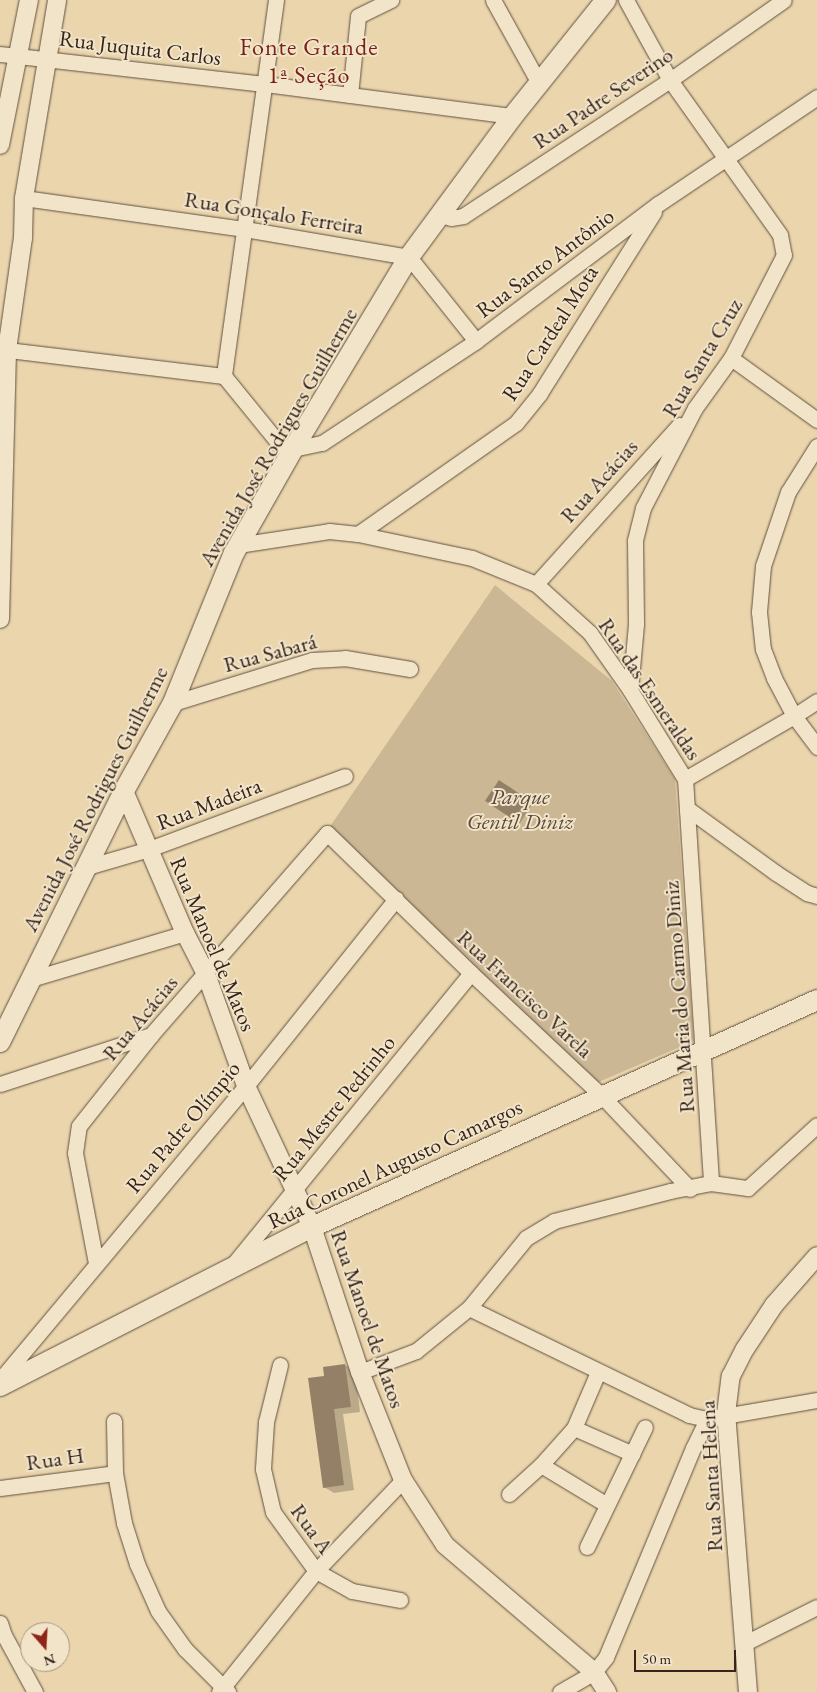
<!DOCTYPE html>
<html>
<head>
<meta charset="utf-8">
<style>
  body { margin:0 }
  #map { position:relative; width:817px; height:1692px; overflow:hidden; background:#ead5ac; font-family:"EB Garamond",serif }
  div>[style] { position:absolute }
  .green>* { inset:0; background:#cbb794 }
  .shadow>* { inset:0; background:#0003 }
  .building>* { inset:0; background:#938067; transform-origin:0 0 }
  .roads { filter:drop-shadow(0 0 1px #625040) drop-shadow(0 0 1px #625040) }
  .minor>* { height:15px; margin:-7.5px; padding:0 7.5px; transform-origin:7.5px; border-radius:7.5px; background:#f1e4c9 }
  .tertiary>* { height:18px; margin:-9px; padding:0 9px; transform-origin:9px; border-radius:9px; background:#f1e4c9 }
  .secondary>* { height:20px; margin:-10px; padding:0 10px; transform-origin:10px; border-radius:10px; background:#f1e4c9 }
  span { translate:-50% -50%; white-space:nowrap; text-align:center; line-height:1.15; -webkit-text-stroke:4px #f1e4c9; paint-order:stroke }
  .street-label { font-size:22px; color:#35231c }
  .park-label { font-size:22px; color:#5a483a; font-style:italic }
  .neighbourhood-label { font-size:24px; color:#7a1f14; letter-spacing:1px }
  .north { position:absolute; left:20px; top:1622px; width:50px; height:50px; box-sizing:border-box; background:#f1e4c9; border:1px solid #a69784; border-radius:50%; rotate:161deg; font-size:14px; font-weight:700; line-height:20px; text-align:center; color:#35231c }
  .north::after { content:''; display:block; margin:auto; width:18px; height:22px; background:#8f2418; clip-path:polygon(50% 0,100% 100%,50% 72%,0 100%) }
  .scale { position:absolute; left:634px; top:1650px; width:102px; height:22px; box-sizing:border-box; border:2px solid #35231c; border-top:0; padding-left:6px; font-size:15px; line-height:18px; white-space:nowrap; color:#35231c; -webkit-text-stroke:4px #f1e4c9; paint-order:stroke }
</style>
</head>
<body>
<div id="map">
  <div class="green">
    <div style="clip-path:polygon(495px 585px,612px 681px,675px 779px,694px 1041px,594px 1084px,329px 828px)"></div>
  </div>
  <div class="shadow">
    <div style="clip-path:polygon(506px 785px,533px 803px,520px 823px,486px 801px)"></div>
    <div style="clip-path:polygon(345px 1365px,355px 1371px,360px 1412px,343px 1414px,354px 1490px,334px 1493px,324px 1487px,326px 1377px)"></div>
  </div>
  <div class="building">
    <div style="left:499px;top:780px;width:34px;height:25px;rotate:34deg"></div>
    <div style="clip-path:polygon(345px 1364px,351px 1407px,334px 1409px,344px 1485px,323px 1488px,308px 1378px,324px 1376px,323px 1367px)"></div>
  </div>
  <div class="roads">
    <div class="minor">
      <div style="left:276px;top:0;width:380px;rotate:97.9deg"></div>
      <div style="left:224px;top:376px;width:89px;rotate:50.9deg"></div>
      <div style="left:280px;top:445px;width:14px;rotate:17deg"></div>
      <div style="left:293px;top:449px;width:30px;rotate:-12deg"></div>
      <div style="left:322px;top:443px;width:185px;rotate:-33.5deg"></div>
      <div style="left:476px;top:341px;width:228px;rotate:-37deg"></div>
      <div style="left:658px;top:204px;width:192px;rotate:-33.9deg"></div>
      <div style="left:493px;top:0;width:95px;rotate:61deg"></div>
      <div style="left:626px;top:0;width:91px;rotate:61.2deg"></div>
      <div style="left:670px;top:80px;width:190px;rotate:54.6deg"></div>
      <div style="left:780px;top:235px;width:20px;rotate:79deg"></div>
      <div style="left:784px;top:255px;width:116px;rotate:117.2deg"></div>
      <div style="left:731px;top:358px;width:62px;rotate:125.8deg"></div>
      <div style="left:695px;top:408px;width:113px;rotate:117.5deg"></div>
      <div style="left:643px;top:508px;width:34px;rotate:104deg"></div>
      <div style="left:635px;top:541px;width:83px;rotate:89.3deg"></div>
      <div style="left:636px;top:624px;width:66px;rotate:95.2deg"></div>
      <div style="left:0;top:54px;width:267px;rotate:6.5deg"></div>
      <div style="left:265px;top:84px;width:250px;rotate:7.4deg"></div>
      <div style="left:350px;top:95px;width:79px;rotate:-84.2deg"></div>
      <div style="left:358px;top:16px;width:37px;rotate:-26deg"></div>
      <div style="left:24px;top:198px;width:223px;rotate:8deg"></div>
      <div style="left:245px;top:229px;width:166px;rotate:9.7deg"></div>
      <div style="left:409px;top:257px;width:107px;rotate:51.4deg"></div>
      <div style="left:440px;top:215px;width:11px;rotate:15deg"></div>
      <div style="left:451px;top:218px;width:12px;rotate:-9deg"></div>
      <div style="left:463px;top:216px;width:248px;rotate:-33.3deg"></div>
      <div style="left:670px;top:80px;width:139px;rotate:-35.1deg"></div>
      <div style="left:0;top:349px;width:226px;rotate:6.9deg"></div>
      <div style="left:731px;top:358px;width:106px;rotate:35.8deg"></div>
      <div style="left:817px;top:446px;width:54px;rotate:122.2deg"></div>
      <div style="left:788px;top:492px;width:78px;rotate:108.7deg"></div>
      <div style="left:763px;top:566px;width:46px;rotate:95deg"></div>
      <div style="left:759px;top:612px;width:37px;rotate:84deg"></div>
      <div style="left:763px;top:649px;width:31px;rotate:69deg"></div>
      <div style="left:774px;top:678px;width:43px;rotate:62.2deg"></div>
      <div style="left:794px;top:716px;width:39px;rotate:53deg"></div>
      <div style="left:358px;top:534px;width:193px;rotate:-35.1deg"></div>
      <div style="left:516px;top:423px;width:38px;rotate:-51deg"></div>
      <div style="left:540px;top:393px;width:214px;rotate:-57.8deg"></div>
      <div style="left:238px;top:545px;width:92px;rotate:-8.7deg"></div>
      <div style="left:329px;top:531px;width:29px;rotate:6deg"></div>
      <div style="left:358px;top:534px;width:116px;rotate:11.9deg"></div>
      <div style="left:472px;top:558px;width:69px;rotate:22.1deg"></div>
      <div style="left:536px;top:584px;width:73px;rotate:42.2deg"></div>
      <div style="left:590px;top:633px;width:70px;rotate:54.9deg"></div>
      <div style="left:630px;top:690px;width:105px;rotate:58.3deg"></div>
      <div style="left:685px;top:779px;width:405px;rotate:86.3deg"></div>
      <div style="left:536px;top:584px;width:214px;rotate:-48deg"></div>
      <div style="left:173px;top:703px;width:145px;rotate:-17.2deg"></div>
      <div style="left:312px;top:660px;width:33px;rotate:-3deg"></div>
      <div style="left:345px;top:658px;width:66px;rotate:9.6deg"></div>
      <div style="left:685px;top:779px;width:126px;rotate:-30deg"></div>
      <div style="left:794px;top:716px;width:27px;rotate:-33deg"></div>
      <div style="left:688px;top:809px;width:109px;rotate:36deg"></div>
      <div style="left:776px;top:873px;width:37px;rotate:33deg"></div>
      <div style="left:807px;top:893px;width:10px;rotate:17deg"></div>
      <div style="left:87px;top:867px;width:65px;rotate:-16.2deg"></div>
      <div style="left:149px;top:849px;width:209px;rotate:-20.4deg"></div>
      <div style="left:31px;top:979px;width:161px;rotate:-16.6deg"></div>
      <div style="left:0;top:1084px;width:159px;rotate:-18deg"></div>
      <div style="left:96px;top:1263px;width:112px;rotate:-100.8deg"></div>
      <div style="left:75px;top:1153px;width:27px;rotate:-82deg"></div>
      <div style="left:79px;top:1126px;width:116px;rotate:-51.6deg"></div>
      <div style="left:151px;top:1035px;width:268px;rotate:-48.9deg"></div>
      <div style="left:327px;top:833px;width:201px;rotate:44.2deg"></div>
      <div style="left:471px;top:973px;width:180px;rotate:43.2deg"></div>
      <div style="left:602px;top:1096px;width:128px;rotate:46.6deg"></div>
      <div style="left:232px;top:1266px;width:378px;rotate:-50.8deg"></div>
      <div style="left:469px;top:1308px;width:245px;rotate:25.9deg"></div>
      <div style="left:689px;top:1415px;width:18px;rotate:13deg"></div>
      <div style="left:707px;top:1419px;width:112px;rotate:-9.8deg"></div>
      <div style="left:280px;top:1365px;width:59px;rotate:103.8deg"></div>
      <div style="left:266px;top:1422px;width:47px;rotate:93.7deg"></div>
      <div style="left:263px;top:1469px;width:44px;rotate:76.9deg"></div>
      <div style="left:273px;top:1512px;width:73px;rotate:53.9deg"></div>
      <div style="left:316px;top:1571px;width:41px;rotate:29.1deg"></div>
      <div style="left:352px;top:1591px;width:49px;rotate:10.6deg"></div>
      <div style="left:360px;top:1372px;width:60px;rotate:-20.6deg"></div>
      <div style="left:416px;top:1351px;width:68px;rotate:-39.1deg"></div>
      <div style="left:469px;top:1308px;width:90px;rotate:-50.8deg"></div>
      <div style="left:526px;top:1238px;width:33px;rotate:-31deg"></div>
      <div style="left:554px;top:1221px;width:120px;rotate:-14.5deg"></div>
      <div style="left:670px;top:1191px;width:42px;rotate:-11deg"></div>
      <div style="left:711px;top:1183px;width:37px;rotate:8deg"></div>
      <div style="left:748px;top:1188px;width:93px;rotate:-42.4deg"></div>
      <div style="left:0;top:1380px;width:383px;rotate:-50.1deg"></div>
      <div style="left:246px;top:1086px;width:240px;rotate:-51.3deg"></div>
      <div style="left:114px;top:1421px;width:52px;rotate:88.9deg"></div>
      <div style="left:115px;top:1473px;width:51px;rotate:79.8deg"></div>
      <div style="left:124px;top:1523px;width:43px;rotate:72.4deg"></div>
      <div style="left:137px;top:1564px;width:51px;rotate:65.9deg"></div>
      <div style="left:158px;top:1611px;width:47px;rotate:54.6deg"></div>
      <div style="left:185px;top:1649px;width:61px;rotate:45deg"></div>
      <div style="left:574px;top:1428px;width:64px;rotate:23.8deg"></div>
      <div style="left:541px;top:1465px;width:77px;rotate:31.2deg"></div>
      <div style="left:0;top:1488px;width:116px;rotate:-7.4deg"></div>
      <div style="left:509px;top:1494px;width:43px;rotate:-42.2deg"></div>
      <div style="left:541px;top:1465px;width:50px;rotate:-48.3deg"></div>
      <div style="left:574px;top:1428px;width:61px;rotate:-66.8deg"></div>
      <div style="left:587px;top:1547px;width:133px;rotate:-64.2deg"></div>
      <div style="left:0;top:1623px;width:13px;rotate:72deg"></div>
      <div style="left:4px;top:1635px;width:65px;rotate:61.5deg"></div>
      <div style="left:745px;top:1643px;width:80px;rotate:-26.6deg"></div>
      <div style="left:219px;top:1692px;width:155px;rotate:-51.3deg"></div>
      <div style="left:316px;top:1571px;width:126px;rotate:-46.3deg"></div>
      <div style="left:560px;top:1692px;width:39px;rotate:-30deg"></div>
      <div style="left:594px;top:1672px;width:19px;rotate:-51deg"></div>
      <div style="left:606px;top:1657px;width:226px;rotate:-67.4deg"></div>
      <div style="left:693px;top:1448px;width:32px;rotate:-64deg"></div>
    </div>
    <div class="tertiary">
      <div style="left:0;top:145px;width:148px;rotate:-78.7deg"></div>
      <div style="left:0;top:619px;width:269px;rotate:-88.5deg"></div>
      <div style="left:7px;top:350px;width:113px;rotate:-81.9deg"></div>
      <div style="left:23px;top:238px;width:40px;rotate:-88.6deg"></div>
      <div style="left:24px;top:198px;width:201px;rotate:-80.5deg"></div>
      <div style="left:124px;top:791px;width:155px;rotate:66.8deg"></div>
      <div style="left:185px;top:933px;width:46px;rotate:62.9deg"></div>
      <div style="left:206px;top:974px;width:119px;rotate:70.3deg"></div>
      <div style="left:246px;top:1086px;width:156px;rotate:64.9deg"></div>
      <div style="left:312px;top:1227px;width:153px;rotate:71.7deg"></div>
      <div style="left:360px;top:1372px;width:116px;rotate:68.3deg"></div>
      <div style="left:403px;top:1480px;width:77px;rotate:57.1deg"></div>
      <div style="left:445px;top:1545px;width:196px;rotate:40.4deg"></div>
      <div style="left:594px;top:1672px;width:24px;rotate:57deg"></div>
      <div style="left:748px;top:1692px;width:279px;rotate:-94.5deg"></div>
      <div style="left:726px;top:1414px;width:38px;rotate:-83deg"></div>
      <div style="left:731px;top:1376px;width:30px;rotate:-63deg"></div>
      <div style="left:745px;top:1349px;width:53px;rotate:-56.6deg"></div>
      <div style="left:774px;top:1305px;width:65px;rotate:-48.7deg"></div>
    </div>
    <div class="secondary">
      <div style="left:0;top:1042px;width:280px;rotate:-63.7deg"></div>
      <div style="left:124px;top:791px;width:101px;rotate:-60.9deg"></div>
      <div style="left:173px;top:703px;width:162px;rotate:-67.9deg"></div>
      <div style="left:234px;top:553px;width:120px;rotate:-60.4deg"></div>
      <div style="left:293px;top:449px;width:224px;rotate:-58.9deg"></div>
      <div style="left:409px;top:257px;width:175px;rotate:-53.6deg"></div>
      <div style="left:513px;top:116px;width:149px;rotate:-51.3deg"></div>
      <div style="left:0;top:1386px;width:350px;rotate:-27deg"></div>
      <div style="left:312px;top:1227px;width:554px;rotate:-24.2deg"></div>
    </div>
  </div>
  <div class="street-label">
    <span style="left:140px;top:48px;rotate:7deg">Rua Juquita Carlos</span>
    <span style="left:603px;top:98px;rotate:-34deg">Rua Padre Severino</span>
    <span style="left:274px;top:213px;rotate:9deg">Rua Gonçalo Ferreira</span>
    <span style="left:545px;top:263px;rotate:-37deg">Rua Santo Antônio</span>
    <span style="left:550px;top:333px;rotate:-57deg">Rua Cardeal Mota</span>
    <span style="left:702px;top:358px;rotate:-59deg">Rua Santa Cruz</span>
    <span style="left:278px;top:437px;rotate:-60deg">Avenida José Rodrigues Guilherme</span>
    <span style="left:599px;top:481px;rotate:-48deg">Rua Acácias</span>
    <span style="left:270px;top:653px;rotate:-15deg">Rua Sabará</span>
    <span style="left:650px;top:689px;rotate:56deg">Rua das Esmeraldas</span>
    <span style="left:95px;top:799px;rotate:-63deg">Avenida José Rodrigues Guilherme</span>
    <span style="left:209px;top:804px;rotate:-21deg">Rua Madeira</span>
    <span style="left:213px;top:944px;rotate:67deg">Rua Manoel de Matos</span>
    <span style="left:525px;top:994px;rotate:43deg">Rua Francisco Varela</span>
    <span style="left:679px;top:997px;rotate:-94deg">Rua Maria do Carmo Diniz</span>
    <span style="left:140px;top:1018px;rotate:-50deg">Rua Acácias</span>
    <span style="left:334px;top:1108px;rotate:-51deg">Rua Mestre Pedrinho</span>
    <span style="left:183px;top:1127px;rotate:-50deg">Rua Padre Olímpio</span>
    <span style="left:395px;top:1164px;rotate:-25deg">Rua Coronel Augusto Camargos</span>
    <span style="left:368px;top:1319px;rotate:71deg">Rua Manoel de Matos</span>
    <span style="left:55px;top:1459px;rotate:-8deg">Rua H</span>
    <span style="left:711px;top:1476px;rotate:-93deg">Rua Santa Helena</span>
    <span style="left:312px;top:1529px;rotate:54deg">Rua A</span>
  </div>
  <div class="park-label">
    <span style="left:520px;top:809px">Parque<br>Gentil Diniz</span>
  </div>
  <div class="neighbourhood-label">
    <span style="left:309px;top:61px">Fonte Grande<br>1ª Seção</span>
  </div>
  <div class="north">N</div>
  <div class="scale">50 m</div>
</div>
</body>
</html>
